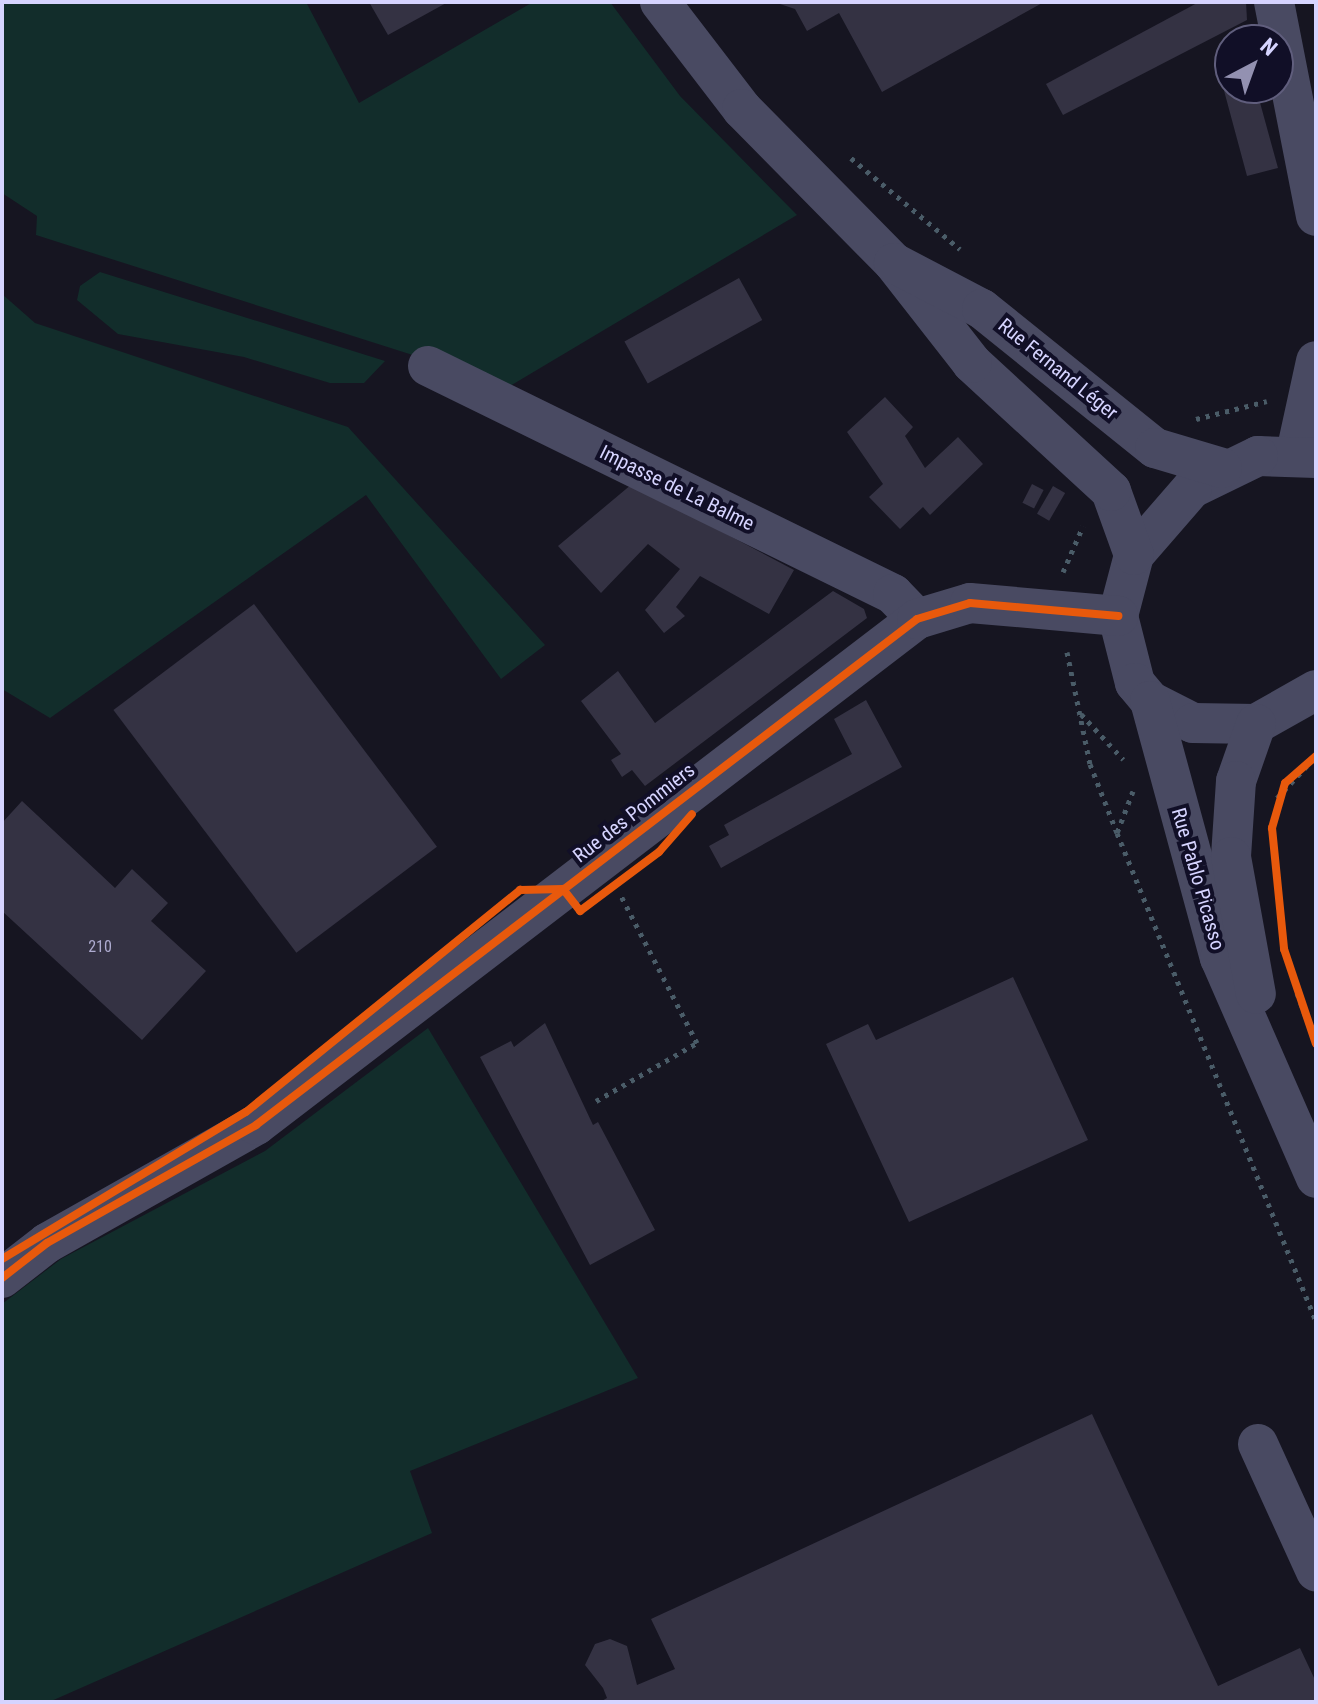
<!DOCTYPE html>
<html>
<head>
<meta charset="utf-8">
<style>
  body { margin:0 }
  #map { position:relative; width:1318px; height:1704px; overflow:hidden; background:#161521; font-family:"Roboto Condensed",sans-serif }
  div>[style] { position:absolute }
  .green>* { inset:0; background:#122d2b }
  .building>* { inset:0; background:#343243; transform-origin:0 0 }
  .path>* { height:5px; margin-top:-2.5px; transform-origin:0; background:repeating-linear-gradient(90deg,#4a5c68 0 4px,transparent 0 10px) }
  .minor>* { height:40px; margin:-20px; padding:0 20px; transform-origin:20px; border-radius:20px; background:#494a62 }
  .cycleway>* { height:8px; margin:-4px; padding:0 4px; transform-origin:4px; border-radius:4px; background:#e8590c }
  span { translate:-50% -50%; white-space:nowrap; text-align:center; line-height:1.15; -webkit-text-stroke:8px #110f27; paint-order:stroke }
  .number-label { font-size:16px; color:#aeacd0 }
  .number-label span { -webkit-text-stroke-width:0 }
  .street-label { font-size:20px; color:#d6d4ff }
  .frame { position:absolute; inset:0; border:4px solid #d6d4ff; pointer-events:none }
  .north { position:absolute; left:1214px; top:24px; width:80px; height:80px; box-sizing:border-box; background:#110f27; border:2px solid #605e7d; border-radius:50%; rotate:41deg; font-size:22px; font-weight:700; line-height:32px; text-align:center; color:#d6d4ff }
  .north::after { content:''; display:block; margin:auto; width:28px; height:36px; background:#9391b1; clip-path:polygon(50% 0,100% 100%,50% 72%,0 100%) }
</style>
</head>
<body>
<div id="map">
  <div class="green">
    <div style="clip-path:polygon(2px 2px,306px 2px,359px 103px,533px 2px,610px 2px,680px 96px,797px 215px,510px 386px,36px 235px,37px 216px,2px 193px)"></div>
    <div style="clip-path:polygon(100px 272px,385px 361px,364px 383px,330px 383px,244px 357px,118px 334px,77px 300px,80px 286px)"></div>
    <div style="clip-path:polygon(2px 294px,35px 323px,348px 427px,545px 645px,501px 679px,366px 495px,50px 718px,2px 689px)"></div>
    <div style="clip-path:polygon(428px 1028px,638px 1378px,410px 1471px,432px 1533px,49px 1702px,2px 1702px,2px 1304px,61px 1259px,265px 1151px)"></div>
  </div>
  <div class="building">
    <div style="clip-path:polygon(369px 2px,448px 2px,388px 35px)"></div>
    <div style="clip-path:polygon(774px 2px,1044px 2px,882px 92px,839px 13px,807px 31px,795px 9px)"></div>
    <div style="clip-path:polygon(1199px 2px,1246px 2px,1247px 20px,1063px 115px,1046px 84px)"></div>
    <div style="clip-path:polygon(1230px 69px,1230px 88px,1256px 88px,1278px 168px,1247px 176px,1219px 72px)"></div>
    <div style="left:739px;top:278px;width:48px;height:131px;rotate:61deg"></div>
    <div style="clip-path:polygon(885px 397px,913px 427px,905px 436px,925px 468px,958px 437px,983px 464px,930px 515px,923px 507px,900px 529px,869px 497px,883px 484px,847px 432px)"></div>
    <div style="clip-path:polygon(632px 484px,794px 570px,769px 614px,700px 576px,676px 607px,685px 616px,664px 633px,645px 610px,680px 569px,648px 544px,601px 593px,558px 546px)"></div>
    <div style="left:1032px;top:484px;width:13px;height:21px;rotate:27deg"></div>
    <div style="left:1053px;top:486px;width:14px;height:32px;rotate:30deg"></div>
    <div style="clip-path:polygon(833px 591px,864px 609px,867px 618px,645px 786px,632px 770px,622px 777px,611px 760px,621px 754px,581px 701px,618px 671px,655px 723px)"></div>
    <div style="left:254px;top:604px;width:304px;height:176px;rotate:53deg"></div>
    <div style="clip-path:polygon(866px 700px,902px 767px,721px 868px,709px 846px,729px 835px,724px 825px,852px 754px,834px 719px)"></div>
    <div style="clip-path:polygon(22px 801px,115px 888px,132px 869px,149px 885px,168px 903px,151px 921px,206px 971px,142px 1040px,2px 911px,2px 823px)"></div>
    <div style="clip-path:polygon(1013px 977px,1088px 1140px,909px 1222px,826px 1044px,868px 1024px,876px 1040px)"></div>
    <div style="clip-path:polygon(545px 1023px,593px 1125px,598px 1122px,655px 1230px,590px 1265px,480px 1057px,511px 1041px,514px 1047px)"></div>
    <div style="clip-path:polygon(1092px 1414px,1218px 1686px,1300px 1648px,1316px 1682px,1316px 1702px,600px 1702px,607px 1698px,603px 1688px,585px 1665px,595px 1644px,610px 1639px,627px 1646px,637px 1685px,675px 1669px,651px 1619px)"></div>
  </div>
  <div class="path">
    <div style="left:851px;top:158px;width:142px;rotate:39.9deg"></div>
    <div style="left:1196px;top:419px;width:73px;rotate:-14.2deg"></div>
    <div style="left:1063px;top:572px;width:50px;rotate:-66.5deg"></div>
    <div style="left:1067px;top:652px;width:114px;rotate:78.4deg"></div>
    <div style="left:1090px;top:764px;width:74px;rotate:68.6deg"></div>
    <div style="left:1081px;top:714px;width:62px;rotate:47deg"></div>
    <div style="left:1133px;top:791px;width:45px;rotate:110.9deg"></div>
    <div style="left:1117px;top:833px;width:527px;rotate:67.82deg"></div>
    <div style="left:1277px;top:798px;width:57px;rotate:-47.1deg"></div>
    <div style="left:1297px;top:993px;width:54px;rotate:69.6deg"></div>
    <div style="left:596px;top:1101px;width:116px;rotate:-29.9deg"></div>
    <div style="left:697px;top:1043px;width:165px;rotate:-117.3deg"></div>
  </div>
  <div class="minor">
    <div style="left:660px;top:2px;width:135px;rotate:52.5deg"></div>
    <div style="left:742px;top:109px;width:216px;rotate:45.4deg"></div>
    <div style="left:1274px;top:2px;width:218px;rotate:78.9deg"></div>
    <div style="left:428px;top:366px;width:518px;rotate:26.12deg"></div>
    <div style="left:893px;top:594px;width:35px;rotate:46deg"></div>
    <div style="left:1296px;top:453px;width:94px;rotate:-77.7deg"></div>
    <div style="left:1316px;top:458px;width:58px;rotate:-178deg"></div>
    <div style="left:1258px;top:456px;width:73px;rotate:154.1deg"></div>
    <div style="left:1192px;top:488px;width:89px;rotate:130.9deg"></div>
    <div style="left:1134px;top:555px;width:63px;rotate:104.7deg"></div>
    <div style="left:1118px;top:616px;width:69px;rotate:75.8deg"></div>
    <div style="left:1135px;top:683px;width:23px;rotate:50deg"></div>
    <div style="left:1150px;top:701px;width:48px;rotate:27.1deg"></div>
    <div style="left:1193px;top:723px;width:63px;rotate:0.9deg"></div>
    <div style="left:1256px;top:724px;width:69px;rotate:-29.5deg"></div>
    <div style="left:1134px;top:555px;width:68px;rotate:-109.8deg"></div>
    <div style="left:1111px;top:491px;width:189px;rotate:-137.4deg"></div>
    <div style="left:972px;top:363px;width:127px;rotate:-128deg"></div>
    <div style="left:894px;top:263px;width:99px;rotate:27.6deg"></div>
    <div style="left:982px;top:309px;width:222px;rotate:38.8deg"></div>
    <div style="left:1155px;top:448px;width:70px;rotate:16.6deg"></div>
    <div style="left:1150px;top:701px;width:266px;rotate:74.8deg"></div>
    <div style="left:1220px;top:958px;width:240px;rotate:66.4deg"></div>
    <div style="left:1256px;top:724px;width:60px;rotate:109.3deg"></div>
    <div style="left:1236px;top:781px;width:76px;rotate:93.8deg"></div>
    <div style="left:1231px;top:857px;width:139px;rotate:79.7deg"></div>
    <div style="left:2px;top:1278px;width:57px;rotate:-37.9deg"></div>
    <div style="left:47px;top:1243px;width:240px;rotate:-29.4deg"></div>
    <div style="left:256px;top:1125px;width:832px;rotate:-37.43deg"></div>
    <div style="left:917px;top:619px;width:55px;rotate:-16.8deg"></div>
    <div style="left:970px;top:603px;width:149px;rotate:5deg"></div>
    <div style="left:1258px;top:1444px;width:140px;rotate:65.5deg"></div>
  </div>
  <div class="cycleway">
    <div style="left:1316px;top:756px;width:41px;rotate:138.9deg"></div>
    <div style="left:1285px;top:783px;width:47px;rotate:106.1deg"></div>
    <div style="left:1272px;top:828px;width:122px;rotate:84.3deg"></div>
    <div style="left:1284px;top:949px;width:100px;rotate:71.4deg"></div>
    <div style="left:2px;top:1259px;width:285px;rotate:-31.1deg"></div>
    <div style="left:246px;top:1112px;width:353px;rotate:-39deg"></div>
    <div style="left:520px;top:890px;width:43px;rotate:-1.3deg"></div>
    <div style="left:563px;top:889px;width:28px;rotate:52deg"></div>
    <div style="left:580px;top:911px;width:99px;rotate:-36.8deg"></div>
    <div style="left:659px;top:852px;width:50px;rotate:-49deg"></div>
    <div style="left:2px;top:1278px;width:57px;rotate:-37.9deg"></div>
    <div style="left:47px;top:1243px;width:240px;rotate:-29.4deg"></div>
    <div style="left:256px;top:1125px;width:832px;rotate:-37.43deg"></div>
    <div style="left:917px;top:619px;width:55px;rotate:-16.8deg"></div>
    <div style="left:970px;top:603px;width:149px;rotate:5deg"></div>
  </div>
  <div class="number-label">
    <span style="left:100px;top:947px">210</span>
  </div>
  <div class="street-label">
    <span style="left:1058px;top:369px;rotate:39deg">Rue Fernand Léger</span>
    <span style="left:677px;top:488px;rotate:26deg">Impasse de La Balme</span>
    <span style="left:634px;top:813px;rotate:-38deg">Rue des Pommiers</span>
    <span style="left:1198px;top:879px;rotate:74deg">Rue Pablo Picasso</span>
  </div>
  <div class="frame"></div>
  <div class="north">N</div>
</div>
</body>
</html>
